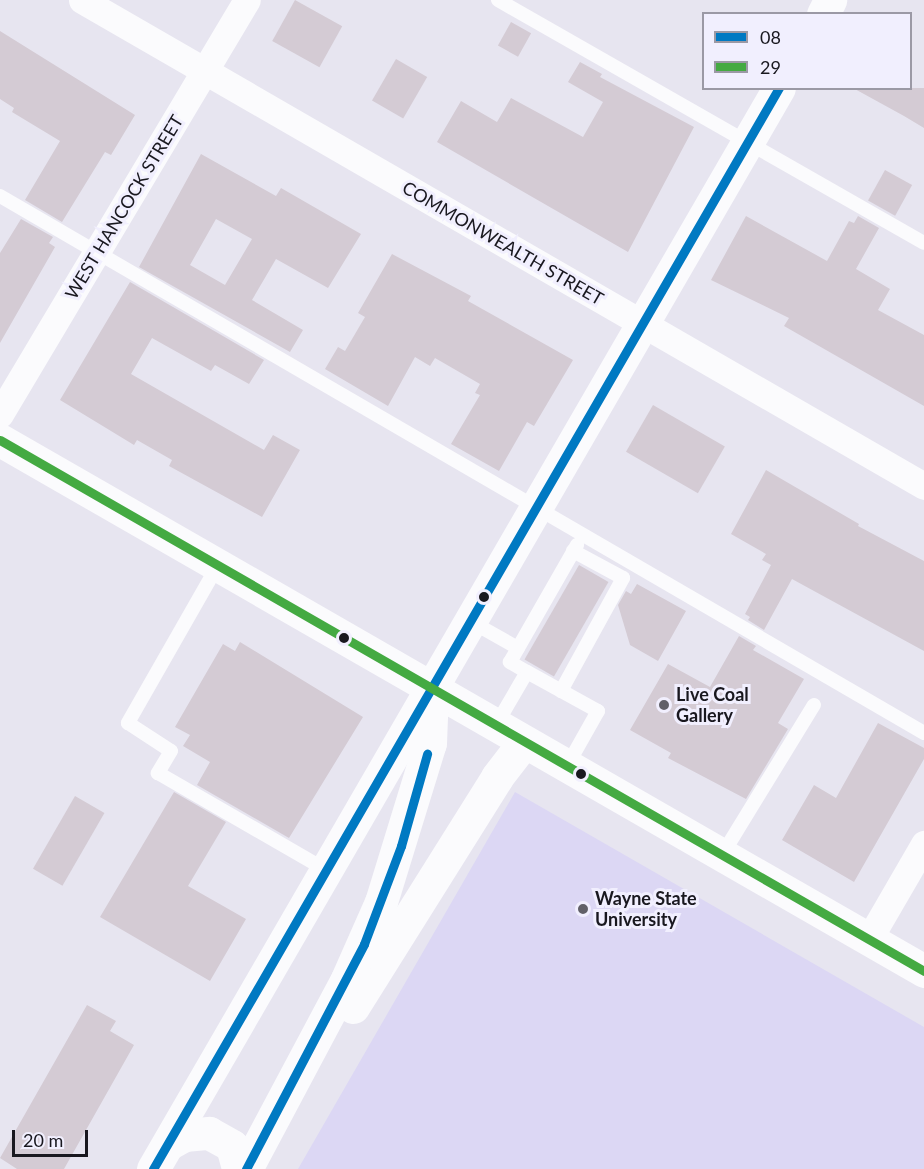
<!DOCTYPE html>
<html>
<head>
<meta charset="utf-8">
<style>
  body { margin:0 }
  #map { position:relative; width:924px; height:1169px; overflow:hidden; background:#e7e5f0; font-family:Lato,sans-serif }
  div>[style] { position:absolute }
  .green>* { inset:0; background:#dcd7f4 }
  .building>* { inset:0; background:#d4cbd4; transform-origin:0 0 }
  .service>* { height:14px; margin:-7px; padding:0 7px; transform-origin:7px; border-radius:7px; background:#fbfbfd }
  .minor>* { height:27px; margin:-13.5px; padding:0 13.5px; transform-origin:13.5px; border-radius:13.5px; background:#fbfbfd }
  .tertiary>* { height:33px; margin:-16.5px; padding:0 16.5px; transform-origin:16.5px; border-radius:16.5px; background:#fbfbfd }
  .primary>* { height:33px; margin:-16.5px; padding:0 16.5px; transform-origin:16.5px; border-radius:16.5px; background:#fbfbfd }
  .bus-1>* { height:9px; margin:-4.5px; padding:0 4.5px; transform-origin:4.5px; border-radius:4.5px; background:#0079c2 }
  .bus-2>* { height:9px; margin:-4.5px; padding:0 4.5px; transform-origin:4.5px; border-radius:4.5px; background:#44aa42 }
  .dots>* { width:16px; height:16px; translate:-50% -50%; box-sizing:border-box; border:3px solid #f1effe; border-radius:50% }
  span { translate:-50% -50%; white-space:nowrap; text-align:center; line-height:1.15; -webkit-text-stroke:6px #f1effe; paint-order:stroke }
  .street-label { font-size:18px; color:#19181f }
  .poi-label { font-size:18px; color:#19181f; font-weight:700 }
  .left { translate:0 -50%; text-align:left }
  .legend { position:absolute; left:702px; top:12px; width:210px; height:78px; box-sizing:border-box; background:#f1effe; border:2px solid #9b99a5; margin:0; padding:8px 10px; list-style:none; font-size:18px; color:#19181f }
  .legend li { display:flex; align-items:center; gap:12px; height:30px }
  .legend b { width:30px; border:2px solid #9b99a5 }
  .scale { position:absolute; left:12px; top:1130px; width:76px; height:27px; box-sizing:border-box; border:3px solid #19181f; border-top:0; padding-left:8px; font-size:18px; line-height:21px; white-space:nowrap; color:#19181f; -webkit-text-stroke:4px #f1effe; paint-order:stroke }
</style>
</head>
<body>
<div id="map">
  <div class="green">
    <div style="clip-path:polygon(515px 792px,924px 1027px,924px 1169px,298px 1169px)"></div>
  </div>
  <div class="building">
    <div style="left:295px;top:0;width:54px;height:47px;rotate:29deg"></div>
    <div style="left:511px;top:22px;width:23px;height:27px;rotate:29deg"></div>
    <div style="clip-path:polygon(0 31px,135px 115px,111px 155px,105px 152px,62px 222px,25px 200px,60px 141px,12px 112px,14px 108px,0 99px)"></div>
    <div style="left:396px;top:59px;width:36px;height:48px;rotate:30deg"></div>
    <div style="clip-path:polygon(580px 62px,602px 74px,600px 77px,694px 127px,628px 252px,437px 142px,461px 101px,497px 122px,511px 98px,583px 137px,603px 102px,568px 82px)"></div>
    <div style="clip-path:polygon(853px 88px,924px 88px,924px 128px,904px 116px)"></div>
    <div style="clip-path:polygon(evenodd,201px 154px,276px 196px,281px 188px,361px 234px,328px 288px,276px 259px,252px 300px,303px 330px,290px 352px,139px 267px,201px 154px,216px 219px,252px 239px,225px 285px,190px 265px,216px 219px)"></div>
    <div style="left:885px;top:170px;width:31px;height:35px;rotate:29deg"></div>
    <div style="clip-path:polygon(746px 216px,827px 261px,849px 221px,854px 223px,858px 216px,879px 228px,856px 269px,890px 289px,878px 310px,924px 335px,924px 406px,784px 326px,789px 318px,711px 280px)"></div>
    <div style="clip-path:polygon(21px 219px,53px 237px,49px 243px,55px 247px,0 343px,0 253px)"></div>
    <div style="clip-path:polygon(392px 254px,471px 296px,468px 301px,573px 360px,534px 426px,527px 422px,499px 471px,451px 444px,480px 395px,475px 393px,480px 384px,435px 358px,430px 366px,415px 357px,388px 406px,325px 369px,338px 347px,345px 351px,365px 317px,358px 313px)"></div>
    <div style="clip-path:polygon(130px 282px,264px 360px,249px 384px,215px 365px,211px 371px,152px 338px,131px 374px,264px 450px,273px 435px,300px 450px,262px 517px,169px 466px,172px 460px,137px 440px,134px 445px,60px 400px)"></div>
    <div style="left:653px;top:405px;width:83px;height:54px;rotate:30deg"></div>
    <div style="clip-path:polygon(766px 470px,859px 524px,858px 526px,924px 561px,924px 651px,792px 579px,764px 630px,748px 620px,750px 617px,745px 614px,771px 565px,762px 560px,766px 554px,731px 534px)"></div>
    <div style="left:579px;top:565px;width:34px;height:109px;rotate:30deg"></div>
    <div style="clip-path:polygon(637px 584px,686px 611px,658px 661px,630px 645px,618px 605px,626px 591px,631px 594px)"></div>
    <div style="clip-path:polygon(739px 636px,756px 646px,753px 650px,804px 679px,778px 723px,788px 729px,746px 799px,668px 758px,671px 753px,630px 730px,668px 664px,710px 687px)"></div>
    <div style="clip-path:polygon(240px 642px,363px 717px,289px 838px,197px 785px,210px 762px,183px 746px,190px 735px,175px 727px,223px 644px,235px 651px)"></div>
    <div style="clip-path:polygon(878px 723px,924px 748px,924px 759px,854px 882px,782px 840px,814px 785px,836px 798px)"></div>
    <div style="clip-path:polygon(174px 792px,226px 822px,188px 886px,246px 919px,210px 981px,100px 917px)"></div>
    <div style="left:75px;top:796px;width:34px;height:84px;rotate:30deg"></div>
    <div style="clip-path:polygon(87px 1005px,116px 1021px,110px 1031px,134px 1045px,64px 1169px,17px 1169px,0 1158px)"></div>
  </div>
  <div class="service">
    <div style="left:498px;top:0;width:490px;rotate:29.7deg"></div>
    <div style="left:0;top:196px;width:1069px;rotate:30.16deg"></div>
    <div style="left:218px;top:565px;width:182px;rotate:119.7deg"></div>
    <div style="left:128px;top:723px;width:51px;rotate:33.1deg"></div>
    <div style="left:171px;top:751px;width:26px;rotate:121deg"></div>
    <div style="left:158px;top:773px;width:194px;rotate:30deg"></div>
    <div style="left:470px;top:621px;width:55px;rotate:29.4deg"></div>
    <div style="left:527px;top:672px;width:20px;rotate:-150deg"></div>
    <div style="left:510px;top:662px;width:135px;rotate:-60.2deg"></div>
    <div style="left:561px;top:691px;width:129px;rotate:-61.2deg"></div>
    <div style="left:623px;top:578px;width:57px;rotate:-151.6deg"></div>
    <div style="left:496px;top:725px;width:61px;rotate:-59.7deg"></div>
    <div style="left:527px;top:672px;width:81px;rotate:28.8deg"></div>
    <div style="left:598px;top:711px;width:63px;rotate:119.4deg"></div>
    <div style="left:722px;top:855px;width:176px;rotate:-58.5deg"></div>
  </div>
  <div class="minor">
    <div style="left:82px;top:0;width:972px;rotate:29.99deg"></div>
    <div style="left:0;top:414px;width:482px;rotate:-59.2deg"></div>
    <div style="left:869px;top:939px;width:110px;rotate:-59.9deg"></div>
  </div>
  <div class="tertiary">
    <div style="left:0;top:440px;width:1066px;rotate:29.88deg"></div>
  </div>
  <div class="primary">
    <div style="left:823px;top:14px;width:16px;rotate:-63deg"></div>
    <div style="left:353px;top:1007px;width:271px;rotate:-57.9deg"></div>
    <div style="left:497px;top:777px;width:44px;rotate:-52.4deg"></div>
    <div style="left:168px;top:1144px;width:18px;rotate:-29deg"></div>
    <div style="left:184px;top:1135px;width:25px;rotate:-5deg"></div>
    <div style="left:209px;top:1133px;width:26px;rotate:29deg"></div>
    <div style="left:232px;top:1146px;width:24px;rotate:75deg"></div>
    <div style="left:153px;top:1169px;width:1249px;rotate:-59.93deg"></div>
    <div style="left:246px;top:1169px;width:215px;rotate:-62deg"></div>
    <div style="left:347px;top:979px;width:84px;rotate:-66.2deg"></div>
    <div style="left:381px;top:902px;width:166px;rotate:-72.9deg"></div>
    <div style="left:430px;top:743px;width:52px;rotate:-87.8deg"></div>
  </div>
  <div class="bus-1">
    <div style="left:153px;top:1169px;width:1249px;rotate:-59.93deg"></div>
    <div style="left:246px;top:1169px;width:254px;rotate:-62.3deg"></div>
    <div style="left:364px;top:944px;width:105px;rotate:-69.3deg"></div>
    <div style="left:401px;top:846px;width:96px;rotate:-74.2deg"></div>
  </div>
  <div class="bus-2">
    <div style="left:0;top:440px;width:1066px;rotate:29.88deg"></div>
  </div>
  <div class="dots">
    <div style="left:484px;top:597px;background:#19181f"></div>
    <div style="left:344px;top:638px;background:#19181f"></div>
    <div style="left:664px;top:705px;background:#616068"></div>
    <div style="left:581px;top:774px;background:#19181f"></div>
    <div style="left:583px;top:909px;background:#616068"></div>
  </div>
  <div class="street-label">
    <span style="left:124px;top:207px;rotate:-59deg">WEST HANCOCK STREET</span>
    <span style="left:503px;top:243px;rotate:30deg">COMMONWEALTH STREET</span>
  </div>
  <div class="poi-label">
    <span class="left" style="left:676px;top:705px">Live Coal<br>Gallery</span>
    <span class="left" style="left:595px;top:909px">Wayne State<br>University</span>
  </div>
  <ul class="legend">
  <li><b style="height:8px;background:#0079c2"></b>08</li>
  <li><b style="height:8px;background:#44aa42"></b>29</li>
  </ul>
  <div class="scale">20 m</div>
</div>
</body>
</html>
